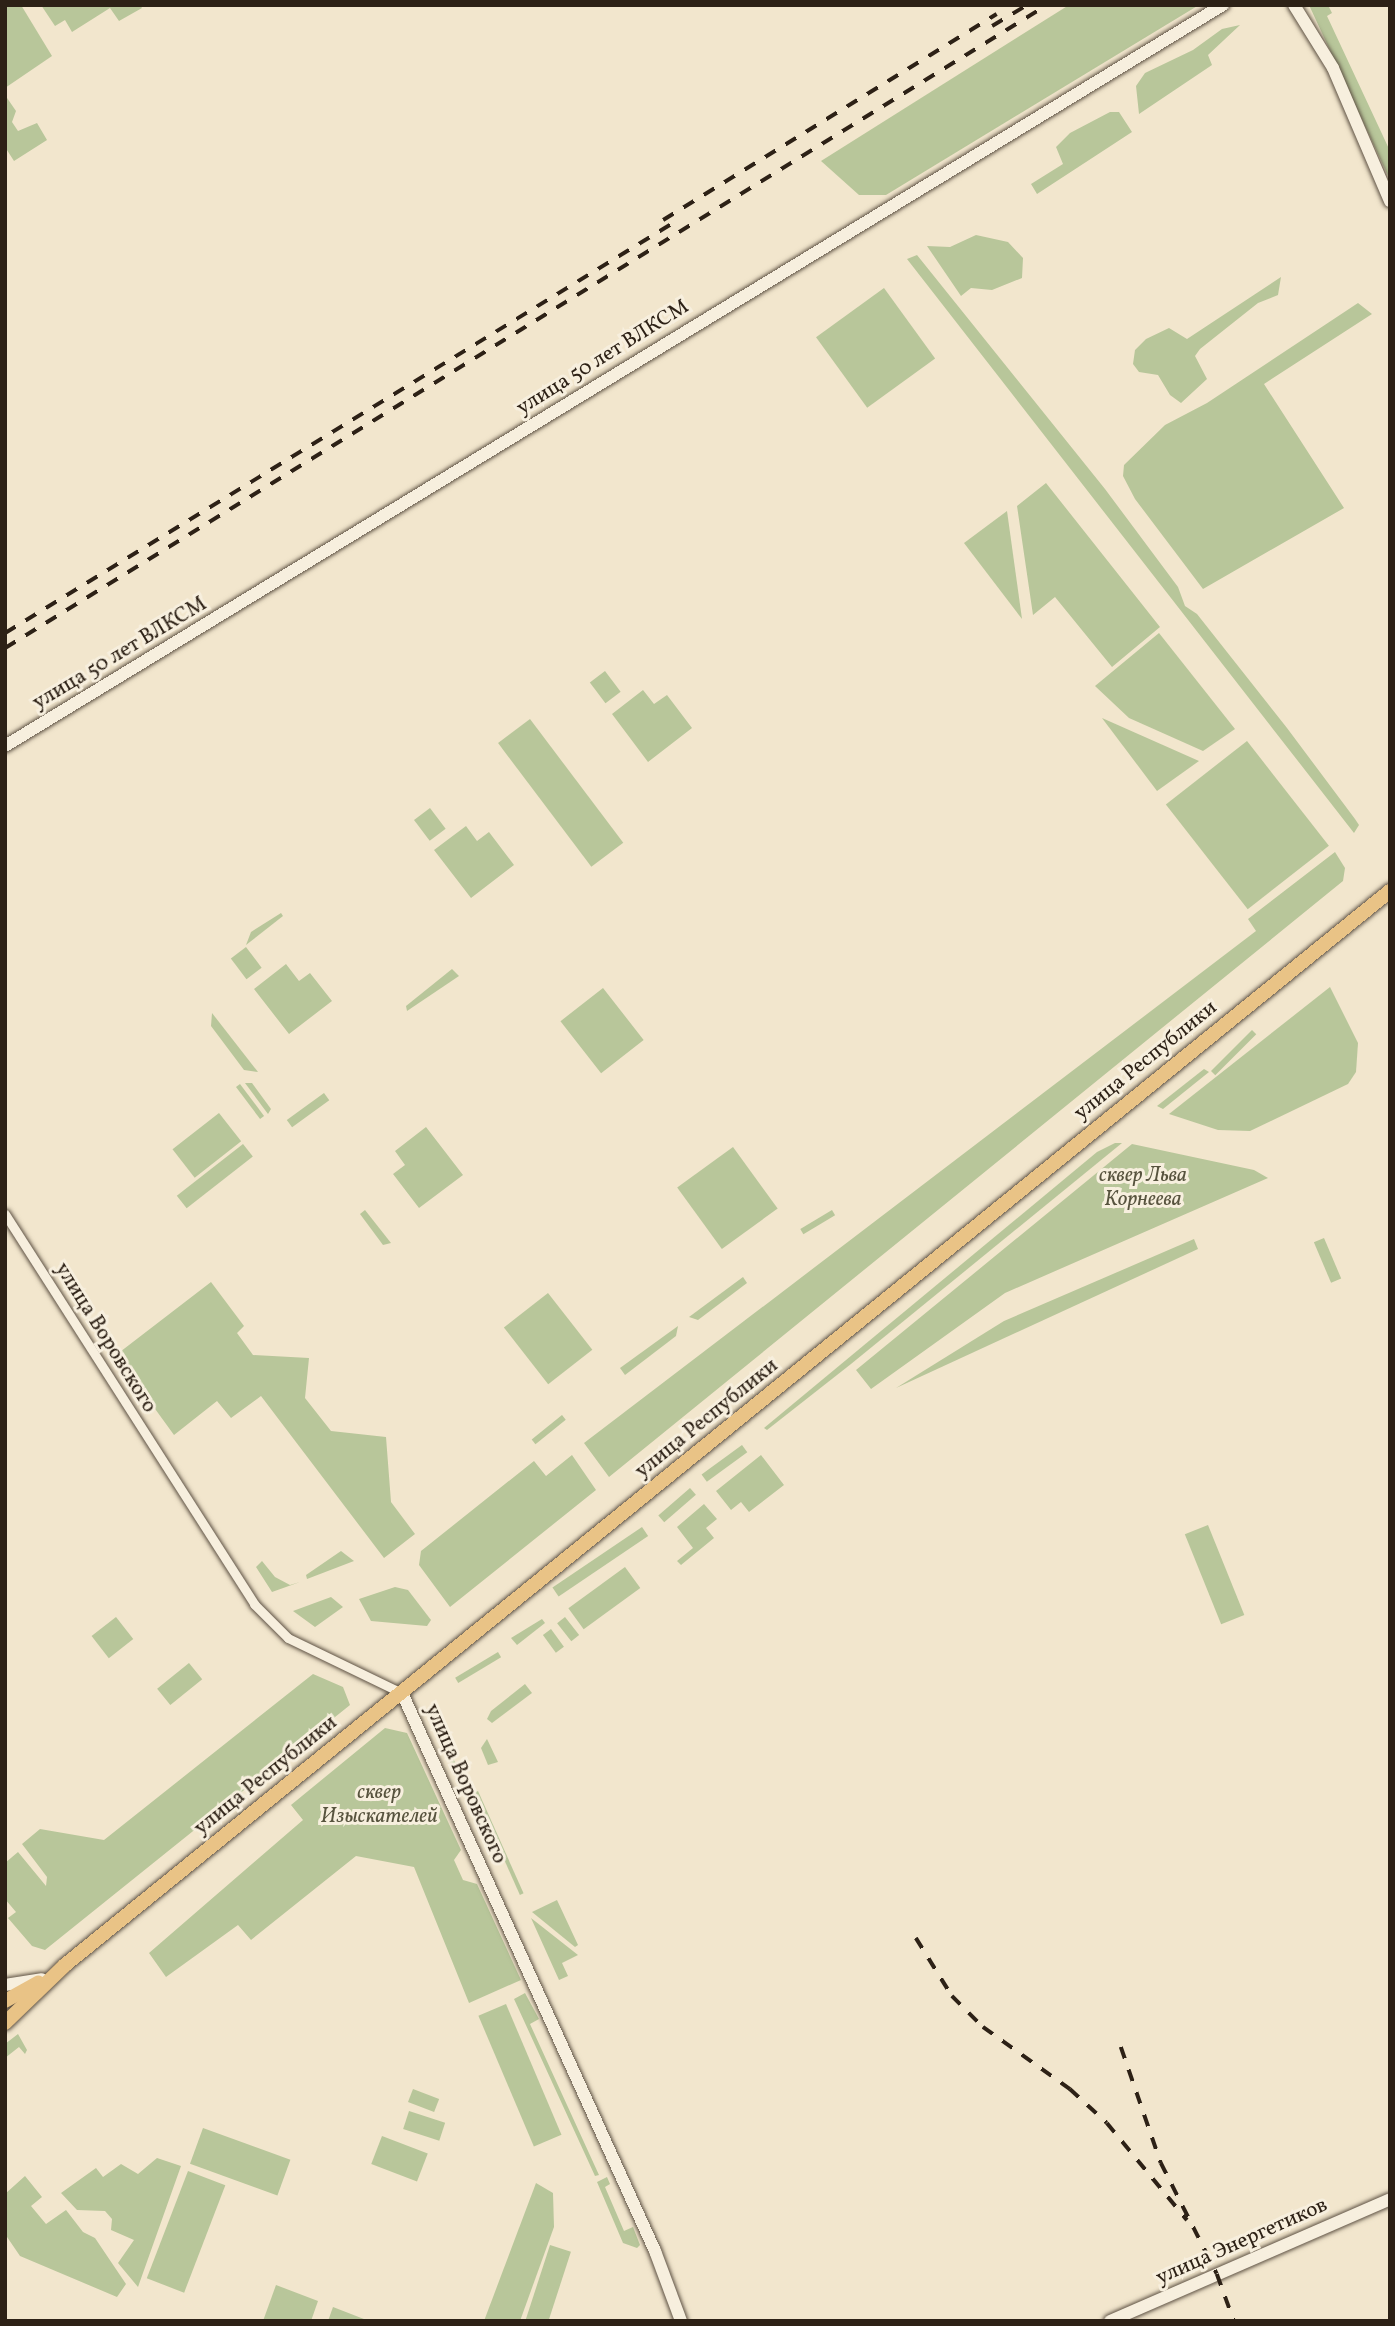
<!DOCTYPE html>
<html>
<head>
<meta charset="utf-8">
<style>
  body { margin:0 }
  #map { position:relative; width:1395px; height:2326px; overflow:hidden; background:#f2e6cd; font-family:Vollkorn,serif }
  div>[style] { position:absolute }
  .green>* { inset:0; background:#b8c69a; transform-origin:0 0 }
  .roads { filter:drop-shadow(0 0 2px #5e5244) drop-shadow(0 0 2px #5e5244) }
  .street>* { height:9px; margin:-4.5px; padding:0 4.5px; transform-origin:4.5px; border-radius:4.5px; background:#f7efde }
  .secondary>* { height:12px; margin:-6px; padding:0 6px; transform-origin:6px; border-radius:6px; background:#f7efde }
  .primary>* { height:14px; margin:-7px; padding:0 7px; transform-origin:7px; border-radius:7px; background:#e9c386 }
  .rail>* { height:3.5px; margin-top:-1.75px; transform-origin:0; background:repeating-linear-gradient(90deg,#2d2116 0 12px,transparent 0 24px) }
  span { translate:-50% -50%; white-space:nowrap; text-align:center; line-height:1.15; -webkit-text-stroke:6px #f7efde; paint-order:stroke }
  .street-label { font-size:21px; color:#2d2116 }
  .park-label { font-size:21px; color:#57533e; font-style:italic }
  .frame { position:absolute; inset:0; border:7px solid #2d2116; pointer-events:none }
</style>
</head>
<body>
<div id="map">
  <div class="green">
    <div style="clip-path:polygon(5px 5px,21px 5px,52px 56px,5px 88px)"></div>
    <div style="clip-path:polygon(41px 5px,140px 5px,142px 8px,119px 21px,110px 8px,72px 32px,65px 20px,55px 26px)"></div>
    <div style="clip-path:polygon(1069px 5px,1199px 5px,886px 195px,859px 195px,821px 161px)"></div>
    <div style="clip-path:polygon(1309px 5px,1328px 5px,1332px 13px,1327px 16px,1390px 151px,1390px 180px)"></div>
    <div style="clip-path:polygon(1240px 25px,1208px 55px,1212px 65px,1139px 114px,1136px 86px,1145px 73px,1193px 50px,1222px 29px)"></div>
    <div style="clip-path:polygon(5px 95px,16px 111px,12px 122px,18px 131px,37px 123px,47px 140px,14px 161px,5px 147px)"></div>
    <div style="clip-path:polygon(1110px 112px,1119px 112px,1132px 132px,1037px 194px,1031px 184px,1063px 164px,1056px 147px,1070px 133px)"></div>
    <div style="clip-path:polygon(976px 235px,1008px 242px,1023px 258px,1022px 278px,992px 290px,971px 288px,961px 296px,927px 246px,950px 247px)"></div>
    <div style="clip-path:polygon(917px 255px,1105px 489px,1178px 587px,1185px 606px,1197px 614px,1287px 728px,1355px 819px,1359px 825px,1354px 833px,907px 259px)"></div>
    <div style="clip-path:polygon(1281px 277px,1278px 295px,1258px 303px,1200px 349px,1195px 356px,1207px 379px,1181px 403px,1170px 395px,1158px 375px,1139px 372px,1133px 364px,1135px 350px,1146px 339px,1169px 328px,1187px 339px)"></div>
    <div style="left:884px;top:288px;width:87px;height:84px;rotate:54deg"></div>
    <div style="clip-path:polygon(1358px 303px,1372px 314px,1264px 384px,1344px 508px,1203px 589px,1135px 499px,1123px 476px,1124px 465px,1165px 425px,1207px 403px)"></div>
    <div style="clip-path:polygon(1046px 483px,1160px 627px,1112px 667px,1055px 597px,1033px 615px,1017px 506px)"></div>
    <div style="clip-path:polygon(1007px 511px,1022px 619px,964px 543px)"></div>
    <div style="clip-path:polygon(1159px 633px,1235px 729px,1203px 751px,1129px 718px,1095px 686px)"></div>
    <div style="left:605px;top:671px;width:26px;height:19px;rotate:53deg"></div>
    <div style="clip-path:polygon(643px 690px,654px 704px,667px 695px,692px 728px,648px 762px,612px 714px)"></div>
    <div style="clip-path:polygon(1102px 718px,1199px 761px,1157px 791px)"></div>
    <div style="left:530px;top:719px;width:155px;height:40px;rotate:53deg"></div>
    <div style="left:1247px;top:741px;width:133px;height:103px;rotate:52deg"></div>
    <div style="left:430px;top:808px;width:26px;height:20px;rotate:53deg"></div>
    <div style="clip-path:polygon(466px 826px,477px 841px,489px 832px,514px 865px,471px 898px,434px 850px)"></div>
    <div style="clip-path:polygon(1335px 852px,1345px 868px,1343px 881px,609px 1477px,584px 1443px,1256px 931px,1248px 919px)"></div>
    <div style="clip-path:polygon(281px 913px,283px 916px,246px 945px,251px 932px)"></div>
    <div style="left:246px;top:947px;width:26px;height:19px;rotate:53deg"></div>
    <div style="clip-path:polygon(286px 964px,299px 981px,310px 973px,332px 1001px,289px 1034px,254px 989px)"></div>
    <div style="clip-path:polygon(452px 969px,459px 976px,407px 1011px,406px 1006px)"></div>
    <div style="clip-path:polygon(1330px 987px,1358px 1043px,1356px 1072px,1348px 1084px,1250px 1131px,1218px 1130px,1169px 1114px)"></div>
    <div style="left:603px;top:988px;width:66px;height:54px;rotate:52deg"></div>
    <div style="clip-path:polygon(212px 1013px,258px 1072px,244px 1070px,211px 1026px)"></div>
    <div style="left:1252px;top:1030px;width:6px;height:58px;rotate:45deg"></div>
    <div style="clip-path:polygon(1204px 1069px,1209px 1072px,1163px 1109px,1157px 1106px)"></div>
    <div style="clip-path:polygon(245px 1083px,252px 1083px,271px 1109px,268px 1114px)"></div>
    <div style="left:240px;top:1084px;width:40px;height:5px;rotate:53deg"></div>
    <div style="left:324px;top:1093px;width:9px;height:46px;rotate:54deg"></div>
    <div style="left:219px;top:1113px;width:36px;height:59px;rotate:52deg"></div>
    <div style="clip-path:polygon(426px 1127px,463px 1175px,419px 1208px,393px 1174px,405px 1165px,395px 1151px)"></div>
    <div style="clip-path:polygon(1115px 1143px,1122px 1143px,851px 1364px,767px 1430px,764px 1428px,1097px 1152px)"></div>
    <div style="left:243px;top:1144px;width:16px;height:84px;rotate:52deg"></div>
    <div style="clip-path:polygon(1132px 1144px,1254px 1170px,1268px 1178px,1005px 1293px,871px 1389px,856px 1370px)"></div>
    <div style="left:733px;top:1147px;width:76px;height:69px;rotate:54deg"></div>
    <div style="clip-path:polygon(365px 1210px,391px 1243px,383px 1245px,360px 1214px)"></div>
    <div style="left:832px;top:1210px;width:6px;height:37px;rotate:59deg"></div>
    <div style="left:1324px;top:1238px;width:44px;height:11px;rotate:67deg"></div>
    <div style="clip-path:polygon(1194px 1239px,1198px 1249px,896px 1388px,1004px 1321px)"></div>
    <div style="clip-path:polygon(743px 1277px,747px 1283px,698px 1320px,689px 1317px)"></div>
    <div style="clip-path:polygon(211px 1282px,244px 1326px,237px 1333px,253px 1355px,309px 1358px,305px 1398px,331px 1431px,386px 1437px,391px 1502px,415px 1534px,384px 1558px,261px 1396px,231px 1418px,217px 1401px,174px 1435px,116px 1355px)"></div>
    <div style="left:548px;top:1293px;width:72px;height:56px;rotate:52deg"></div>
    <div style="clip-path:polygon(678px 1326px,676px 1336px,625px 1375px,620px 1368px)"></div>
    <div style="left:562px;top:1415px;width:6px;height:39px;rotate:51deg"></div>
    <div style="left:742px;top:1445px;width:9px;height:50px;rotate:54deg"></div>
    <div style="clip-path:polygon(572px 1455px,596px 1490px,450px 1607px,419px 1565px,421px 1551px,534px 1461px,546px 1476px)"></div>
    <div style="clip-path:polygon(761px 1455px,784px 1485px,749px 1512px,741px 1502px,731px 1510px,716px 1491px)"></div>
    <div style="left:690px;top:1488px;width:9px;height:42px;rotate:49deg"></div>
    <div style="clip-path:polygon(704px 1504px,717px 1519px,706px 1528px,714px 1538px,681px 1565px,677px 1561px,693px 1548px,677px 1527px)"></div>
    <div style="left:1208px;top:1525px;width:97px;height:25px;rotate:68deg"></div>
    <div style="left:642px;top:1527px;width:11px;height:108px;rotate:56deg"></div>
    <div style="clip-path:polygon(341px 1551px,354px 1561px,307px 1579px,306px 1575px)"></div>
    <div style="clip-path:polygon(262px 1561px,275px 1577px,290px 1585px,300px 1582px,272px 1592px,256px 1567px)"></div>
    <div style="left:625px;top:1567px;width:26px;height:70px;rotate:54deg"></div>
    <div style="clip-path:polygon(395px 1587px,408px 1590px,431px 1620px,427px 1626px,371px 1621px,359px 1599px)"></div>
    <div style="clip-path:polygon(331px 1597px,343px 1607px,315px 1627px,293px 1611px)"></div>
    <div style="left:116px;top:1617px;width:28px;height:31px;rotate:52deg"></div>
    <div style="left:565px;top:1617px;width:23px;height:10px;rotate:52deg"></div>
    <div style="clip-path:polygon(542px 1619px,545px 1623px,517px 1645px,511px 1638px)"></div>
    <div style="left:551px;top:1629px;width:22px;height:10px;rotate:54deg"></div>
    <div style="left:498px;top:1652px;width:6px;height:50px;rotate:59deg"></div>
    <div style="left:189px;top:1663px;width:21px;height:41px;rotate:51deg"></div>
    <div style="clip-path:polygon(313px 1674px,343px 1687px,350px 1705px,45px 1950px,32px 1946px,8px 1918px,16px 1912px,5px 1899px,5px 1863px,18px 1852px,46px 1886px,47px 1877px,22px 1844px,40px 1829px,104px 1840px)"></div>
    <div style="clip-path:polygon(525px 1684px,532px 1693px,492px 1723px,487px 1719px,491px 1711px)"></div>
    <div style="clip-path:polygon(385px 1728px,407px 1733px,461px 1850px,454px 1860px,463px 1880px,477px 1884px,521px 1980px,469px 2003px,414px 1867px,356px 1856px,251px 1940px,238px 1925px,166px 1977px,149px 1953px,303px 1820px,291px 1805px)"></div>
    <div style="left:441px;top:1731px;width:49px;height:4px;rotate:66deg"></div>
    <div style="clip-path:polygon(487px 1739px,498px 1762px,488px 1765px,481px 1748px)"></div>
    <div style="left:478px;top:1791px;width:112px;height:4px;rotate:66deg"></div>
    <div style="clip-path:polygon(557px 1900px,578px 1945px,575px 1947px,532px 1912px)"></div>
    <div style="clip-path:polygon(531px 1918px,578px 1955px,562px 1963px,568px 1976px,559px 1980px)"></div>
    <div style="clip-path:polygon(525px 1993px,539px 2019px,530px 2024px,599px 2175px,595px 2176px,514px 1999px)"></div>
    <div style="left:506px;top:2004px;width:142px;height:30px;rotate:67deg"></div>
    <div style="clip-path:polygon(18px 2034px,27px 2050px,25px 2054px,19px 2047px,5px 2058px,5px 2044px)"></div>
    <div style="left:413px;top:2089px;width:28px;height:14px;rotate:21deg"></div>
    <div style="left:409px;top:2111px;width:38px;height:19px;rotate:18deg"></div>
    <div style="left:203px;top:2128px;width:93px;height:38px;rotate:20deg"></div>
    <div style="left:382px;top:2136px;width:49px;height:30px;rotate:21deg"></div>
    <div style="clip-path:polygon(157px 2158px,181px 2166px,138px 2287px,118px 2263px,134px 2240px,111px 2230px,112px 2219px,105px 2211px,77px 2210px,61px 2193px,96px 2168px,103px 2177px,121px 2164px,138px 2174px)"></div>
    <div style="left:188px;top:2171px;width:40px;height:115px;rotate:21deg"></div>
    <div style="clip-path:polygon(25px 2176px,42px 2197px,31px 2206px,46px 2224px,66px 2210px,83px 2232px,95px 2238px,126px 2284px,117px 2297px,20px 2256px,5px 2234px,5px 2194px)"></div>
    <div style="clip-path:polygon(607px 2177px,610px 2184px,605px 2187px,624px 2231px,633px 2227px,640px 2245px,637px 2248px,623px 2243px,597px 2182px)"></div>
    <div style="clip-path:polygon(536px 2183px,553px 2193px,554px 2227px,520px 2321px,484px 2321px)"></div>
    <div style="left:550px;top:2245px;width:22px;height:81px;rotate:18deg"></div>
    <div style="clip-path:polygon(276px 2285px,318px 2301px,311px 2321px,263px 2321px)"></div>
    <div style="clip-path:polygon(333px 2307px,369px 2321px,328px 2321px)"></div>
  </div>
  <div class="roads">
    <div class="street">
      <div style="left:5px;top:1214px;width:463px;rotate:57.4deg"></div>
      <div style="left:254px;top:1604px;width:48px;rotate:45deg"></div>
      <div style="left:288px;top:1638px;width:127px;rotate:25.8deg"></div>
    </div>
    <div class="secondary">
      <div style="left:1294px;top:5px;width:74px;rotate:58.2deg"></div>
      <div style="left:1333px;top:68px;width:145px;rotate:66.8deg"></div>
      <div style="left:5px;top:746px;width:1426px;rotate:-31.32deg"></div>
      <div style="left:402px;top:1693px;width:613px;rotate:65.61deg"></div>
      <div style="left:655px;top:2251px;width:75px;rotate:69.6deg"></div>
      <div style="left:5px;top:1985px;width:37px;rotate:-9deg"></div>
      <div style="left:1110px;top:2321px;width:305px;rotate:-23.5deg"></div>
    </div>
    <div class="primary">
      <div style="left:5px;top:2001px;width:38px;rotate:-29deg"></div>
      <div style="left:5px;top:2023px;width:83px;rotate:-44deg"></div>
      <div style="left:65px;top:1965px;width:1706px;rotate:-39.03deg"></div>
    </div>
  </div>
  <div class="rail">
    <div style="left:992px;top:26px;width:41px;rotate:-31deg"></div>
    <div style="left:663px;top:220px;width:392px;rotate:-31.7deg"></div>
    <div style="left:5px;top:633px;width:787px;rotate:-31.55deg"></div>
    <div style="left:5px;top:648px;width:1224px;rotate:-31.68deg"></div>
    <div style="left:916px;top:1938px;width:68px;rotate:58.2deg"></div>
    <div style="left:952px;top:1996px;width:44px;rotate:45deg"></div>
    <div style="left:983px;top:2027px;width:107px;rotate:35.5deg"></div>
    <div style="left:1070px;top:2089px;width:50px;rotate:42.6deg"></div>
    <div style="left:1107px;top:2123px;width:126px;rotate:50.5deg"></div>
    <div style="left:1121px;top:2047px;width:123px;rotate:71deg"></div>
    <div style="left:1161px;top:2163px;width:124px;rotate:63.2deg"></div>
    <div style="left:1217px;top:2274px;width:50px;rotate:70.1deg"></div>
  </div>
  <div class="street-label">
    <span style="left:603px;top:358px;rotate:-32deg">улица 50 лет ВЛКСМ</span>
    <span style="left:120px;top:654px;rotate:-31deg">улица 50 лет ВЛКСМ</span>
    <span style="left:1146px;top:1061px;rotate:-39deg">улица Республики</span>
    <span style="left:105px;top:1338px;rotate:58deg">улица Воровского</span>
    <span style="left:707px;top:1419px;rotate:-39deg">улица Республики</span>
    <span style="left:266px;top:1776px;rotate:-39deg">улица Республики</span>
    <span style="left:465px;top:1784px;rotate:66deg">улица Воровского</span>
    <span style="left:1242px;top:2242px;rotate:-24deg">улица Энергетиков</span>
  </div>
  <div class="park-label">
    <span style="left:1143px;top:1188px">сквер Льва<br>Корнеева</span>
    <span style="left:379px;top:1805px">сквер<br>Изыскателей</span>
  </div>
  <div class="frame"></div>
</div>
</body>
</html>
